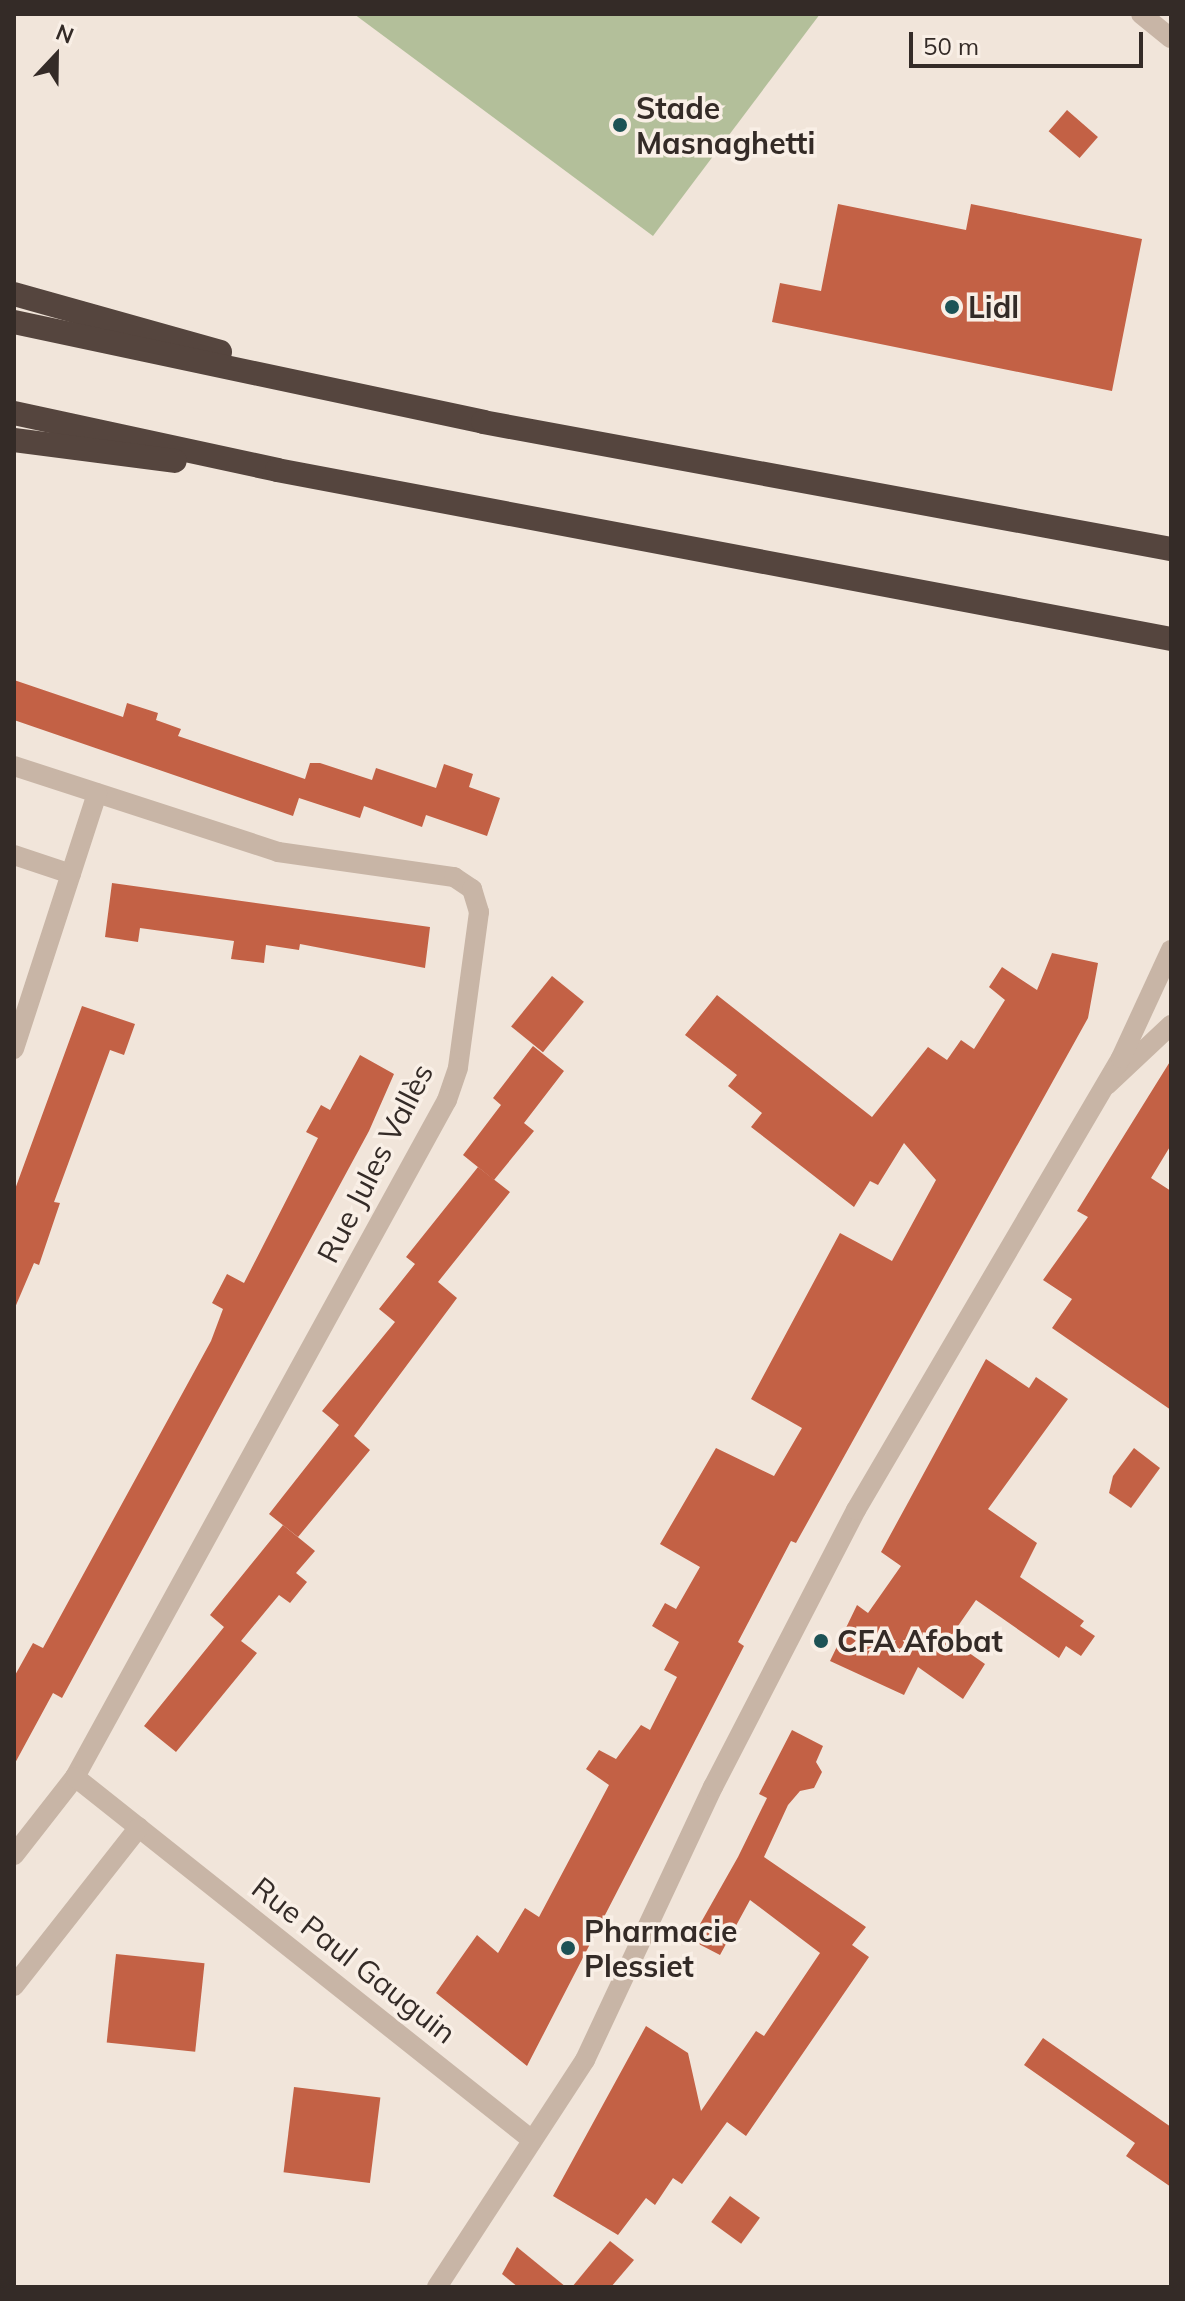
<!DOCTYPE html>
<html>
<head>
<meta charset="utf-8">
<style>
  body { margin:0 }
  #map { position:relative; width:1185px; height:2301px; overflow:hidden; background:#f1e5da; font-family:Mulish,sans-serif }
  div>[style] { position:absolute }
  .green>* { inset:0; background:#b3bf9a }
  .building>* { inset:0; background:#c36145; transform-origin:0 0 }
  .minor>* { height:20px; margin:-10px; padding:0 10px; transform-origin:10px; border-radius:10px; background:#c8b5a6 }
  .tertiary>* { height:20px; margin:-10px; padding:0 10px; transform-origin:10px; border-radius:10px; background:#c8b5a6 }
  .motorway>* { height:24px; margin:-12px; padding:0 12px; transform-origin:12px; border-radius:12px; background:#55453e }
  .dots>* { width:22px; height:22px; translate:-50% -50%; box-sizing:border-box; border:4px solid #f9efe6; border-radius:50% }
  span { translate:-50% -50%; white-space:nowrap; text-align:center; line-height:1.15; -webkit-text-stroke:7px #f9efe6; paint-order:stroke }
  .poi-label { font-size:30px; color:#342b27; font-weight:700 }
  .left { translate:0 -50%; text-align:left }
  .street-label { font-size:30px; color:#342b27 }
  .frame { position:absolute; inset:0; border:16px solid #342b27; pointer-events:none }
  .north { position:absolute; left:16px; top:16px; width:80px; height:80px; -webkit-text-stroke:6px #f9efe6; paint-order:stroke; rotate:22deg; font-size:22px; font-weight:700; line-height:32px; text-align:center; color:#342b27 }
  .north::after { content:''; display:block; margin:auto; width:28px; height:36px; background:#342b27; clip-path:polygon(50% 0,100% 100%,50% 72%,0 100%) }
  .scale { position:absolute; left:909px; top:32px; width:234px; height:36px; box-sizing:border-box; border:4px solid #342b27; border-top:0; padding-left:10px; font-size:24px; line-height:28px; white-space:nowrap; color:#342b27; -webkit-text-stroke:6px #f9efe6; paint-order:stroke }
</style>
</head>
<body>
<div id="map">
  <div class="green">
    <div style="clip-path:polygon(354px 14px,820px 14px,653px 236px)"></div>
  </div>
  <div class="building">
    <div style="left:1067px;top:110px;width:41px;height:28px;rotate:41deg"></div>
    <div style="clip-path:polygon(838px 204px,966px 230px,971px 204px,1142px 239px,1112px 391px,772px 322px,780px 283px,821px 291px)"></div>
    <div style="clip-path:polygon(14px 680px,123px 717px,127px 703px,158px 713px,156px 720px,181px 729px,178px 736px,305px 779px,310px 763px,320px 763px,372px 780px,376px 768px,436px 788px,444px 764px,473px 774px,469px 787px,500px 798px,487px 836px,426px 815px,422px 827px,364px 806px,360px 818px,299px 798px,293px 816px,14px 720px)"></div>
    <div style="clip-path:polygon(112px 883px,430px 927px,425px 968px,300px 944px,299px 950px,266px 945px,264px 963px,231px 959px,234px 941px,140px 928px,138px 942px,105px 937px)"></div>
    <div style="clip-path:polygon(1052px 953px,1098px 963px,1088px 1018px,796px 1543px,791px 1541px,738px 1642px,744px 1646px,527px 2066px,436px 1993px,477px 1935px,498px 1953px,525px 1908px,539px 1917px,609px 1785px,586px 1769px,599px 1750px,616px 1759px,641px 1725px,650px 1730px,677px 1677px,664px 1670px,679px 1642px,652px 1626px,665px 1603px,676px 1609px,700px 1567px,660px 1544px,716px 1448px,774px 1476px,802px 1428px,751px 1399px,840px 1233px,892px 1261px,936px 1180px,904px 1143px,878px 1185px,870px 1181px,854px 1207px,751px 1127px,762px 1113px,728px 1086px,737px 1075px,685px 1035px,717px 995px,872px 1117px,928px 1047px,947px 1060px,961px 1040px,974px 1049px,1005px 1000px,989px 987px,1002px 967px,1037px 990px)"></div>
    <div style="left:552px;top:976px;width:41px;height:65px;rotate:39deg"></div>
    <div style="clip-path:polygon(82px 1006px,135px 1024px,124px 1055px,110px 1050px,54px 1202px,60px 1203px,39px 1265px,34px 1263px,14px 1310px,14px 1192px)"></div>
    <div style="clip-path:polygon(533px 1046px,564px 1071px,524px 1123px,534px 1131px,494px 1180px,463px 1155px,501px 1105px,493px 1098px)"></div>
    <div style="clip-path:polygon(360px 1055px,394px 1074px,369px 1131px,62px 1698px,53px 1693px,14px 1765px,14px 1677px,33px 1643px,43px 1648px,211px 1341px,223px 1309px,212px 1303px,227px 1274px,244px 1283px,318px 1138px,306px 1132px,321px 1105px,330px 1110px)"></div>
    <div style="clip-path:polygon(1171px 1060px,1171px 1145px,1151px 1178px,1171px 1191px,1171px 1410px,1052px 1328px,1072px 1299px,1043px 1280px,1088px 1217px,1077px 1211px)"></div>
    <div style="clip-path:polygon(478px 1167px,510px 1192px,438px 1282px,457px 1298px,354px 1436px,370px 1450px,298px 1537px,269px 1514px,339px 1425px,322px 1411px,395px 1322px,379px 1309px,415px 1264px,406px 1257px)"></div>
    <div style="clip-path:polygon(986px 1359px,1029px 1388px,1036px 1377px,1068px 1399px,988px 1509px,1037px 1543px,1020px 1577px,1084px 1621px,1080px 1626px,1095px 1636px,1081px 1656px,1066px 1646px,1059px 1658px,976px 1600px,949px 1639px,985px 1664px,963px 1699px,918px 1667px,904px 1695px,830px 1661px,857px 1605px,868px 1613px,901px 1566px,881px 1552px)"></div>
    <div style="clip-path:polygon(1134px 1448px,1160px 1468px,1131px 1508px,1109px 1493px,1113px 1476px)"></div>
    <div style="clip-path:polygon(283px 1525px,315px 1551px,296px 1573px,307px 1582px,290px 1603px,279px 1595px,241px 1641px,257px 1653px,176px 1752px,144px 1726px,224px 1627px,210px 1615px)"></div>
    <div style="clip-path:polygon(792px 1730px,823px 1746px,816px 1762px,822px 1772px,814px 1788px,800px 1791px,788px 1805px,764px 1857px,866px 1927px,852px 1945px,869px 1957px,746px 2136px,727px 2122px,682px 2184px,673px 2178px,655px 2205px,646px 2198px,618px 2235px,553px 2196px,646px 2026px,688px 2053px,701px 2111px,756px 2031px,764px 2036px,820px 1953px,750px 1900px,720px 1955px,691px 1940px,738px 1857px,767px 1798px,759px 1794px)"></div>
    <div style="left:116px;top:1954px;width:89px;height:89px;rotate:6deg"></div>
    <div style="clip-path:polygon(1043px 2038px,1171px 2127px,1171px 2187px,1126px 2156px,1135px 2143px,1024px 2065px)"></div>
    <div style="left:294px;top:2087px;width:87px;height:86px;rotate:7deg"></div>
    <div style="left:730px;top:2196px;width:37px;height:32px;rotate:36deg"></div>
    <div style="clip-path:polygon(610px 2241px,634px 2260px,611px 2287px,572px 2287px)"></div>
    <div style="clip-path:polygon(517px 2247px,566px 2287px,518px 2287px,502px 2274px)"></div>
  </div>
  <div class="minor">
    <div style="left:1141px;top:14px;width:38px;rotate:39deg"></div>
    <div style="left:14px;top:766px;width:278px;rotate:18deg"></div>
    <div style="left:278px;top:852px;width:178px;rotate:8.1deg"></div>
    <div style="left:454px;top:877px;width:22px;rotate:34deg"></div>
    <div style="left:472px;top:889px;width:24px;rotate:73deg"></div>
    <div style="left:479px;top:912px;width:157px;rotate:97.7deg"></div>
    <div style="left:458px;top:1068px;width:34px;rotate:109deg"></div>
    <div style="left:447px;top:1100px;width:772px;rotate:118.79deg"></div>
    <div style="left:75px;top:1777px;width:99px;rotate:128deg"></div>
    <div style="left:14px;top:855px;width:60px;rotate:18.4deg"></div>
    <div style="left:14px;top:1049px;width:269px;rotate:-72deg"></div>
    <div style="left:1107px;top:1085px;width:88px;rotate:-43.2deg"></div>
    <div style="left:75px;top:1777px;width:584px;rotate:38.46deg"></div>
    <div style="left:14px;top:1986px;width:202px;rotate:-51.8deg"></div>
  </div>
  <div class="tertiary">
    <div style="left:437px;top:2287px;width:271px;rotate:-56.9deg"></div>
    <div style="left:585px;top:2060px;width:302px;rotate:-64.9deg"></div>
    <div style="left:713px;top:1787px;width:312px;rotate:-62.7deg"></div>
    <div style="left:856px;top:1510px;width:524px;rotate:-59.62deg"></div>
    <div style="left:1121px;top:1058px;width:119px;rotate:-65.2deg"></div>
  </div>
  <div class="motorway">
    <div style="left:14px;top:294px;width:214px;rotate:15.7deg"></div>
    <div style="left:14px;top:322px;width:480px;rotate:12deg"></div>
    <div style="left:483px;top:422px;width:700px;rotate:10.46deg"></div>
    <div style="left:14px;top:413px;width:269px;rotate:12.2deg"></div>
    <div style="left:277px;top:470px;width:910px;rotate:10.7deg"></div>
    <div style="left:14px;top:440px;width:162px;rotate:7.4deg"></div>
  </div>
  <div class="dots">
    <div style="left:620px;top:125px;background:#1d5255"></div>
    <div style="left:952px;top:307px;background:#1d5255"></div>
    <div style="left:821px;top:1641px;background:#1d5255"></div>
    <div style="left:568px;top:1948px;background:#1d5255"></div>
  </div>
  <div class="poi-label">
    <span class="left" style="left:636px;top:125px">Stade<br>Masnaghetti</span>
    <span class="left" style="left:968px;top:307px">Lidl</span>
    <span class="left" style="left:837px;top:1641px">CFA Afobat</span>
    <span class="left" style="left:584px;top:1948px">Pharmacie<br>Plessiet</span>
  </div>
  <div class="street-label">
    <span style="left:375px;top:1163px;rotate:-63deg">Rue Jules Vallès</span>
    <span style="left:354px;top:1960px;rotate:38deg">Rue Paul Gauguin</span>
  </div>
  <div class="frame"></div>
  <div class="north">N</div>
  <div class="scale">50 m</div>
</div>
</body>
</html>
